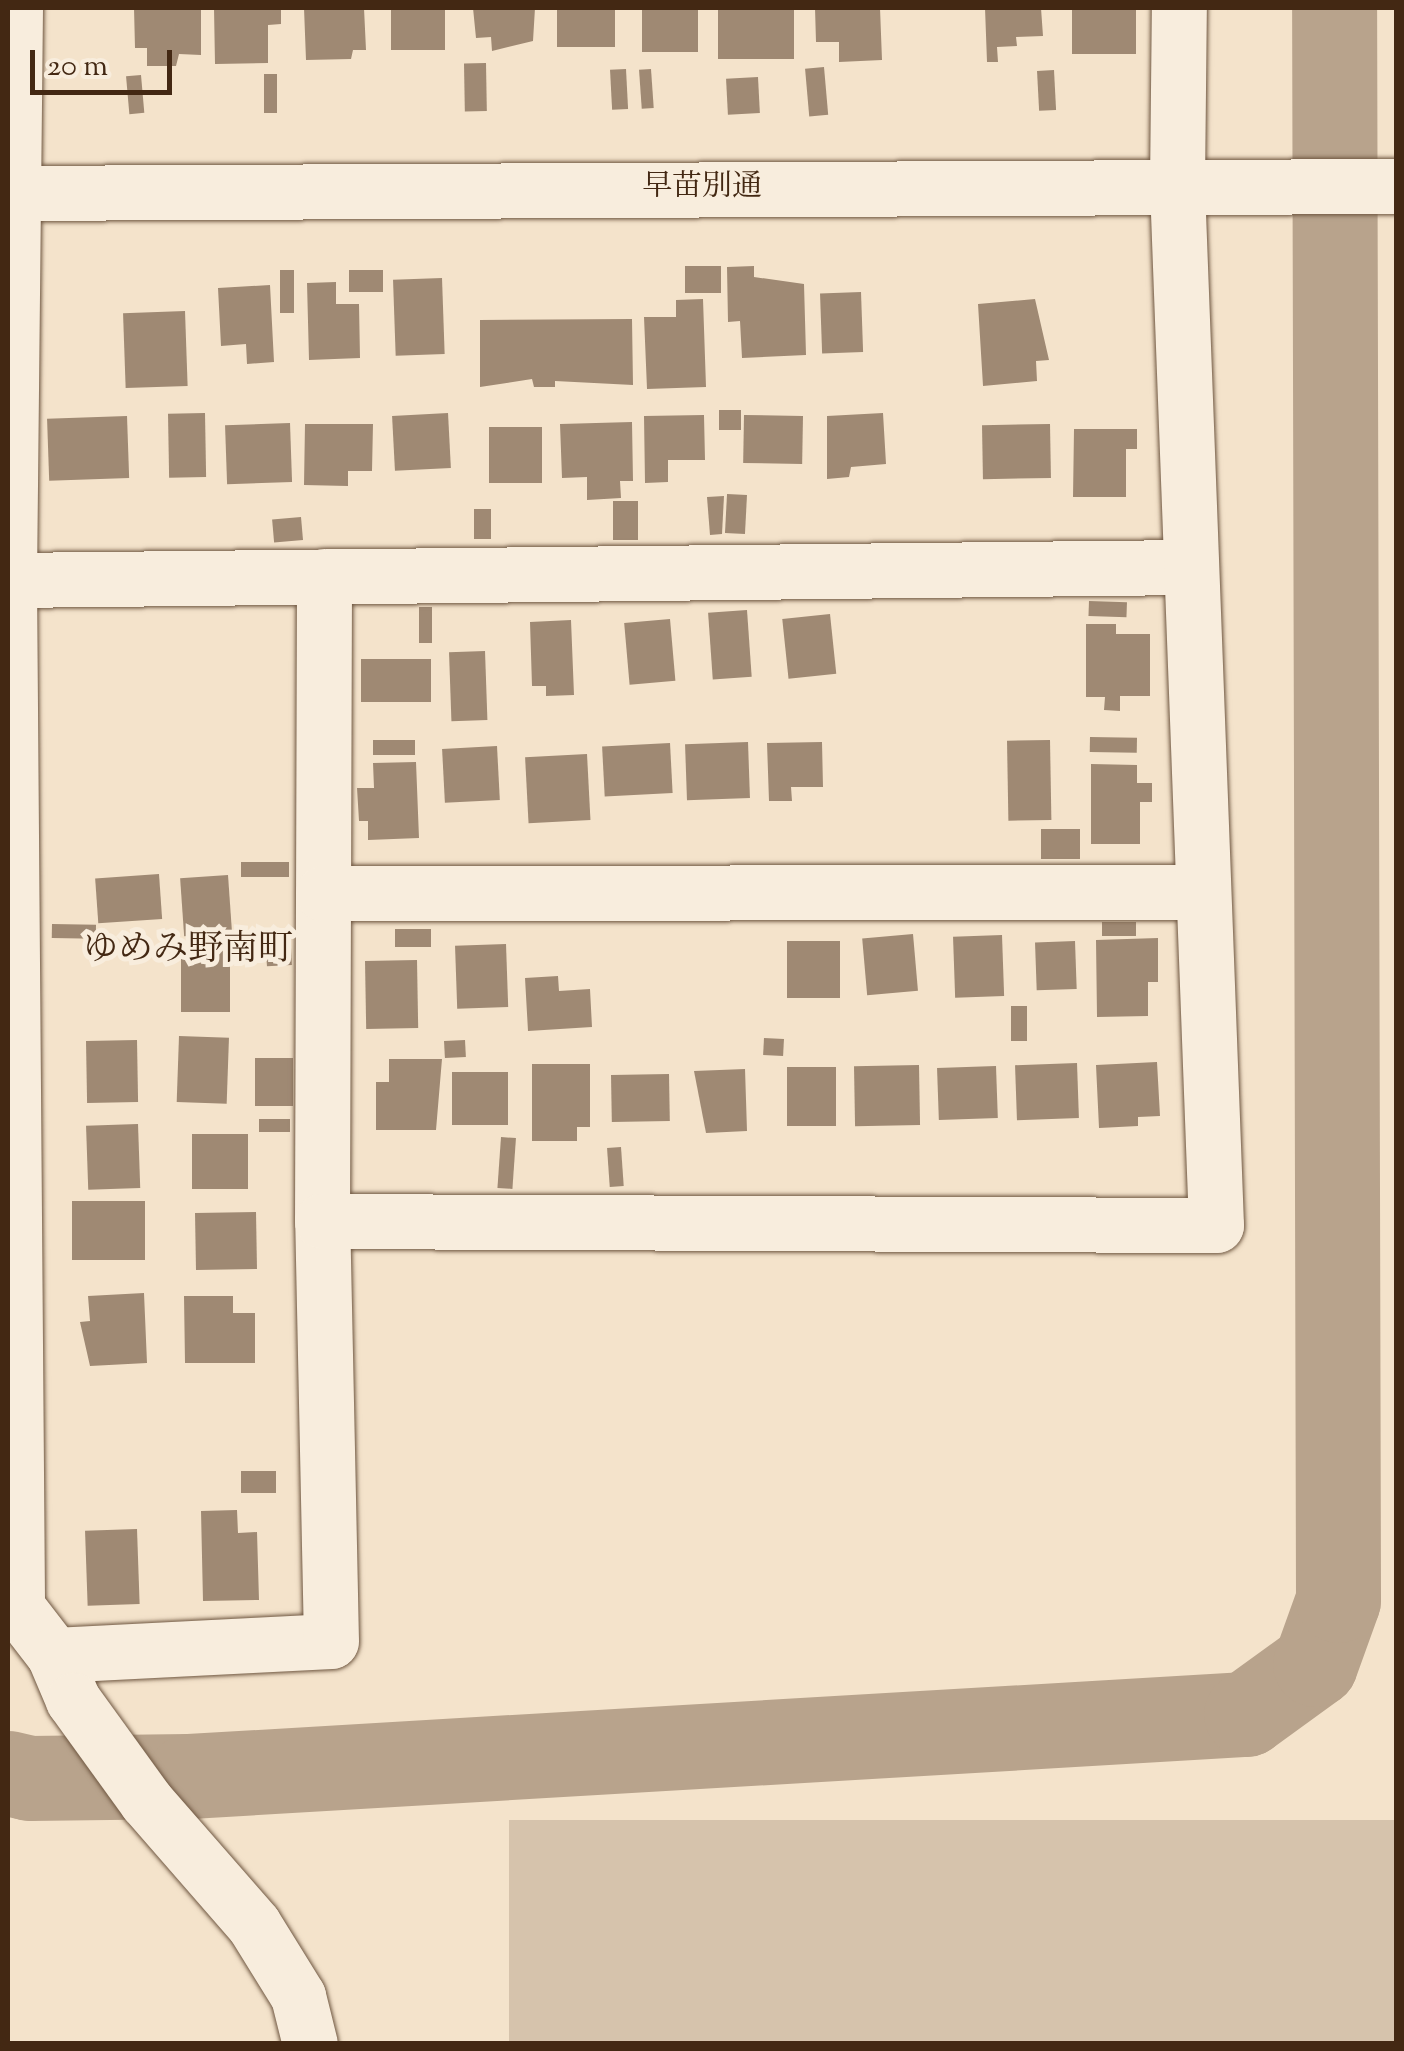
<!DOCTYPE html>
<html>
<head>
<meta charset="utf-8">
<style>
  body { margin:0 }
  #map { position:relative; width:1404px; height:2051px; overflow:hidden; background:#f4e3cb; font-family:"Sorts Mill Goudy","Noto Serif JP",serif }
  div>[style] { position:absolute }
  .green>* { inset:0; background:#d6c3ac; transform-origin:0 0 }
  .river>* { height:85px; margin:-42.5px; padding:0 42.5px; transform-origin:42.5px; border-radius:42.5px; background:#b8a38c }
  .building>* { inset:0; background:#9f8973; transform-origin:0 0 }
  .roads { filter:drop-shadow(0 0 2px #6f5741) drop-shadow(0 0 2px #6f5741) }
  .minor>* { height:55px; margin:-27.5px; padding:0 27.5px; transform-origin:27.5px; border-radius:27.5px; background:#f8eddd }
  .tertiary>* { height:55px; margin:-27.5px; padding:0 27.5px; transform-origin:27.5px; border-radius:27.5px; background:#f8eddd }
  span { translate:-50% -50%; white-space:nowrap; text-align:center; line-height:1.15; -webkit-text-stroke:10px #f8eddd; paint-order:stroke }
  .street-label { font-size:30px; color:#432813 }
  .quarter-label { font-size:35px; color:#432813 }
  .frame { position:absolute; inset:0; border:10px solid #432813; pointer-events:none }
  .scale { position:absolute; left:30px; top:50px; width:142px; height:45px; box-sizing:border-box; border:5px solid #432813; border-top:0; padding-left:12px; font-size:30px; line-height:35px; white-space:nowrap; color:#432813; -webkit-text-stroke:8px #f8eddd; paint-order:stroke }
</style>
</head>
<body>
<div id="map">
  <div class="green">
    <div style="left:1396px;top:1820px;width:223px;height:887px;rotate:90deg"></div>
  </div>
  <div class="river">
    <div style="left:8px;top:1773px;width:22px;rotate:13deg"></div>
    <div style="left:29px;top:1778px;width:160px;rotate:-0.7deg"></div>
    <div style="left:189px;top:1776px;width:1059px;rotate:-3.36deg"></div>
    <div style="left:1246px;top:1714px;width:85px;rotate:-35.9deg"></div>
    <div style="left:1315px;top:1664px;width:68px;rotate:-70.2deg"></div>
    <div style="left:1338px;top:1600px;width:1592px;rotate:-90.14deg"></div>
  </div>
  <div class="building">
    <div style="clip-path:polygon(134px 8px,201px 8px,201px 55px,179px 54px,176px 66px,147px 66px,147px 48px,135px 48px)"></div>
    <div style="clip-path:polygon(214px 8px,281px 8px,281px 24px,268px 25px,268px 63px,215px 64px)"></div>
    <div style="clip-path:polygon(304px 8px,364px 8px,366px 50px,353px 50px,351px 59px,306px 60px)"></div>
    <div style="left:391px;top:8px;width:54px;height:42px"></div>
    <div style="clip-path:polygon(473px 8px,535px 8px,533px 41px,492px 51px,491px 37px,476px 38px)"></div>
    <div style="left:557px;top:8px;width:58px;height:39px"></div>
    <div style="left:642px;top:8px;width:56px;height:44px"></div>
    <div style="left:718px;top:8px;width:76px;height:51px"></div>
    <div style="clip-path:polygon(815px 8px,880px 8px,882px 60px,839px 62px,839px 42px,816px 42px)"></div>
    <div style="clip-path:polygon(985px 8px,1041px 8px,1043px 36px,1016px 37px,1017px 46px,997px 47px,998px 62px,987px 62px)"></div>
    <div style="left:1072px;top:8px;width:64px;height:46px"></div>
    <div style="left:486px;top:63px;width:48px;height:22px;rotate:89deg"></div>
    <div style="left:824px;top:67px;width:48px;height:19px;rotate:85deg"></div>
    <div style="left:626px;top:69px;width:40px;height:16px;rotate:87deg"></div>
    <div style="left:651px;top:69px;width:39px;height:12px;rotate:86deg"></div>
    <div style="left:1054px;top:70px;width:40px;height:17px;rotate:87deg"></div>
    <div style="left:264px;top:74px;width:13px;height:39px"></div>
    <div style="left:141px;top:75px;width:38px;height:15px;rotate:85deg"></div>
    <div style="left:758px;top:77px;width:36px;height:32px;rotate:87deg"></div>
    <div style="left:685px;top:266px;width:36px;height:27px"></div>
    <div style="clip-path:polygon(754px 266px,754px 277px,804px 284px,806px 355px,742px 358px,740px 321px,728px 322px,727px 267px)"></div>
    <div style="left:280px;top:270px;width:14px;height:43px"></div>
    <div style="left:383px;top:270px;width:22px;height:34px;rotate:90deg"></div>
    <div style="left:442px;top:278px;width:76px;height:49px;rotate:88deg"></div>
    <div style="clip-path:polygon(336px 282px,336px 304px,359px 304px,360px 358px,309px 360px,307px 283px)"></div>
    <div style="clip-path:polygon(270px 285px,274px 362px,247px 364px,246px 344px,221px 346px,218px 288px)"></div>
    <div style="left:861px;top:292px;width:60px;height:41px;rotate:88deg"></div>
    <div style="clip-path:polygon(703px 299px,706px 387px,647px 389px,644px 317px,676px 317px,676px 300px)"></div>
    <div style="clip-path:polygon(1035px 299px,1049px 360px,1036px 361px,1037px 381px,983px 386px,978px 304px)"></div>
    <div style="left:185px;top:311px;width:75px;height:62px;rotate:88deg"></div>
    <div style="clip-path:polygon(632px 319px,633px 385px,555px 381px,555px 387px,534px 387px,532px 379px,480px 387px,480px 320px)"></div>
    <div style="left:741px;top:410px;width:20px;height:22px;rotate:90deg"></div>
    <div style="left:205px;top:413px;width:64px;height:37px;rotate:89deg"></div>
    <div style="left:448px;top:413px;width:55px;height:56px;rotate:87deg"></div>
    <div style="clip-path:polygon(883px 413px,886px 464px,851px 467px,849px 477px,827px 479px,827px 416px)"></div>
    <div style="clip-path:polygon(704px 415px,705px 460px,668px 460px,668px 482px,645px 483px,644px 416px)"></div>
    <div style="left:744px;top:415px;width:59px;height:48px;rotate:1deg"></div>
    <div style="left:127px;top:416px;width:62px;height:80px;rotate:88deg"></div>
    <div style="clip-path:polygon(632px 422px,633px 481px,620px 481px,621px 498px,587px 500px,587px 477px,562px 478px,560px 424px)"></div>
    <div style="left:290px;top:423px;width:59px;height:65px;rotate:88deg"></div>
    <div style="clip-path:polygon(305px 424px,373px 424px,372px 471px,348px 471px,348px 486px,304px 485px)"></div>
    <div style="left:1050px;top:424px;width:54px;height:68px;rotate:89deg"></div>
    <div style="left:489px;top:427px;width:53px;height:56px"></div>
    <div style="clip-path:polygon(1074px 429px,1137px 429px,1137px 449px,1126px 449px,1126px 497px,1073px 497px)"></div>
    <div style="left:747px;top:495px;width:39px;height:20px;rotate:93deg"></div>
    <div style="clip-path:polygon(724px 496px,722px 534px,710px 535px,707px 497px)"></div>
    <div style="left:613px;top:501px;width:25px;height:39px"></div>
    <div style="left:474px;top:509px;width:17px;height:30px"></div>
    <div style="left:301px;top:517px;width:23px;height:29px;rotate:85deg"></div>
    <div style="left:1089px;top:601px;width:38px;height:15px;rotate:2deg"></div>
    <div style="left:419px;top:607px;width:13px;height:36px"></div>
    <div style="left:747px;top:610px;width:67px;height:39px;rotate:86deg"></div>
    <div style="left:830px;top:614px;width:60px;height:48px;rotate:84deg"></div>
    <div style="left:670px;top:619px;width:62px;height:46px;rotate:85deg"></div>
    <div style="clip-path:polygon(571px 620px,574px 695px,546px 696px,546px 686px,532px 686px,530px 622px)"></div>
    <div style="clip-path:polygon(1086px 624px,1116px 624px,1116px 634px,1150px 634px,1150px 696px,1120px 696px,1120px 711px,1104px 710px,1105px 697px,1086px 697px)"></div>
    <div style="left:485px;top:651px;width:69px;height:36px;rotate:88deg"></div>
    <div style="left:431px;top:659px;width:43px;height:70px;rotate:90deg"></div>
    <div style="left:1090px;top:737px;width:47px;height:15px;rotate:1deg"></div>
    <div style="left:373px;top:740px;width:42px;height:15px"></div>
    <div style="left:1050px;top:740px;width:80px;height:43px;rotate:89deg"></div>
    <div style="left:748px;top:742px;width:56px;height:63px;rotate:88deg"></div>
    <div style="clip-path:polygon(822px 742px,823px 787px,791px 787px,792px 801px,769px 801px,767px 743px)"></div>
    <div style="left:670px;top:743px;width:50px;height:68px;rotate:87deg"></div>
    <div style="left:497px;top:746px;width:54px;height:55px;rotate:87deg"></div>
    <div style="left:587px;top:754px;width:66px;height:62px;rotate:87deg"></div>
    <div style="clip-path:polygon(416px 762px,419px 838px,368px 840px,368px 821px,359px 821px,357px 788px,374px 788px,373px 763px)"></div>
    <div style="clip-path:polygon(1091px 764px,1137px 765px,1137px 783px,1152px 783px,1152px 802px,1140px 802px,1140px 844px,1091px 844px)"></div>
    <div style="left:1041px;top:829px;width:39px;height:30px"></div>
    <div style="left:241px;top:862px;width:48px;height:15px"></div>
    <div style="left:159px;top:874px;width:45px;height:64px;rotate:86deg"></div>
    <div style="left:228px;top:875px;width:58px;height:48px;rotate:86deg"></div>
    <div style="left:1136px;top:922px;width:14px;height:34px;rotate:90deg"></div>
    <div style="left:52px;top:924px;width:44px;height:14px;rotate:1deg"></div>
    <div style="left:431px;top:929px;width:18px;height:36px;rotate:90deg"></div>
    <div style="left:913px;top:934px;width:57px;height:51px;rotate:85deg"></div>
    <div style="left:1002px;top:935px;width:61px;height:49px;rotate:88deg"></div>
    <div style="clip-path:polygon(1158px 938px,1158px 982px,1148px 982px,1148px 1016px,1097px 1017px,1096px 940px)"></div>
    <div style="left:840px;top:941px;width:57px;height:53px;rotate:90deg"></div>
    <div style="left:1075px;top:941px;width:48px;height:40px;rotate:88deg"></div>
    <div style="left:506px;top:944px;width:63px;height:51px;rotate:88deg"></div>
    <div style="left:291px;top:948px;width:17px;height:25px;rotate:87deg"></div>
    <div style="left:230px;top:950px;width:62px;height:49px;rotate:90deg"></div>
    <div style="left:417px;top:960px;width:68px;height:52px;rotate:89deg"></div>
    <div style="clip-path:polygon(558px 976px,559px 991px,590px 989px,592px 1027px,528px 1031px,525px 978px)"></div>
    <div style="left:1011px;top:1006px;width:16px;height:35px"></div>
    <div style="left:179px;top:1036px;width:50px;height:66px;rotate:2deg"></div>
    <div style="left:764px;top:1038px;width:20px;height:17px;rotate:3deg"></div>
    <div style="left:137px;top:1040px;width:62px;height:51px;rotate:89deg"></div>
    <div style="left:465px;top:1040px;width:17px;height:21px;rotate:87deg"></div>
    <div style="left:293px;top:1058px;width:48px;height:38px;rotate:90deg"></div>
    <div style="clip-path:polygon(389px 1059px,442px 1059px,436px 1130px,376px 1130px,376px 1082px,389px 1082px)"></div>
    <div style="clip-path:polygon(1157px 1062px,1160px 1116px,1138px 1117px,1138px 1126px,1099px 1128px,1096px 1065px)"></div>
    <div style="left:1077px;top:1063px;width:55px;height:62px;rotate:88deg"></div>
    <div style="clip-path:polygon(532px 1064px,590px 1064px,590px 1127px,577px 1127px,577px 1141px,532px 1141px)"></div>
    <div style="left:919px;top:1065px;width:60px;height:65px;rotate:89deg"></div>
    <div style="left:996px;top:1066px;width:52px;height:59px;rotate:88deg"></div>
    <div style="left:836px;top:1067px;width:59px;height:49px;rotate:90deg"></div>
    <div style="clip-path:polygon(745px 1069px,747px 1131px,706px 1133px,694px 1071px)"></div>
    <div style="left:452px;top:1072px;width:56px;height:53px"></div>
    <div style="left:669px;top:1074px;width:47px;height:58px;rotate:89deg"></div>
    <div style="left:259px;top:1119px;width:31px;height:13px"></div>
    <div style="left:138px;top:1124px;width:64px;height:52px;rotate:88deg"></div>
    <div style="left:192px;top:1134px;width:56px;height:55px"></div>
    <div style="left:501px;top:1137px;width:15px;height:51px;rotate:4deg"></div>
    <div style="left:621px;top:1147px;width:39px;height:14px;rotate:86deg"></div>
    <div style="left:145px;top:1201px;width:59px;height:73px;rotate:90deg"></div>
    <div style="left:256px;top:1212px;width:57px;height:61px;rotate:89deg"></div>
    <div style="clip-path:polygon(144px 1293px,147px 1363px,90px 1366px,80px 1322px,90px 1321px,88px 1296px)"></div>
    <div style="clip-path:polygon(184px 1296px,233px 1296px,233px 1313px,255px 1313px,255px 1363px,185px 1363px)"></div>
    <div style="left:241px;top:1471px;width:35px;height:22px"></div>
    <div style="clip-path:polygon(237px 1510px,238px 1533px,257px 1532px,259px 1600px,203px 1601px,201px 1511px)"></div>
    <div style="left:137px;top:1529px;width:75px;height:52px;rotate:88deg"></div>
  </div>
  <div class="roads">
    <div class="minor">
      <div style="left:15px;top:8px;width:572px;rotate:90.6deg"></div>
      <div style="left:9px;top:580px;width:1027px;rotate:89.55deg"></div>
      <div style="left:17px;top:1607px;width:61px;rotate:52.4deg"></div>
      <div style="left:54px;top:1655px;width:277px;rotate:-2.9deg"></div>
      <div style="left:331px;top:1641px;width:420px;rotate:-91.2deg"></div>
      <div style="left:322px;top:1221px;width:645px;rotate:-89.82deg"></div>
      <div style="left:8px;top:580px;width:1181px;rotate:-0.63deg"></div>
      <div style="left:323px;top:893px;width:880px;rotate:-0.07deg"></div>
      <div style="left:322px;top:1221px;width:894px;rotate:0.26deg"></div>
      <div style="left:1216px;top:1225px;width:1041px;rotate:-92.15deg"></div>
      <div style="left:1177px;top:185px;width:177px;rotate:-89.4deg"></div>
      <div style="left:54px;top:1655px;width:49px;rotate:67.1deg"></div>
      <div style="left:73px;top:1700px;width:125px;rotate:54.1deg"></div>
      <div style="left:146px;top:1801px;width:164px;rotate:48.9deg"></div>
      <div style="left:254px;top:1925px;width:84px;rotate:58.2deg"></div>
      <div style="left:298px;top:1996px;width:49px;rotate:76deg"></div>
    </div>
    <div class="tertiary">
      <div style="left:8px;top:193px;width:1388px;rotate:-0.29deg"></div>
    </div>
  </div>
  <div class="street-label">
    <span style="left:702px;top:188px">早苗別通</span>
  </div>
  <div class="quarter-label">
    <span style="left:188px;top:951px">ゆめみ野南町</span>
  </div>
  <div class="frame"></div>
  <div class="scale">20 m</div>
</div>
</body>
</html>
